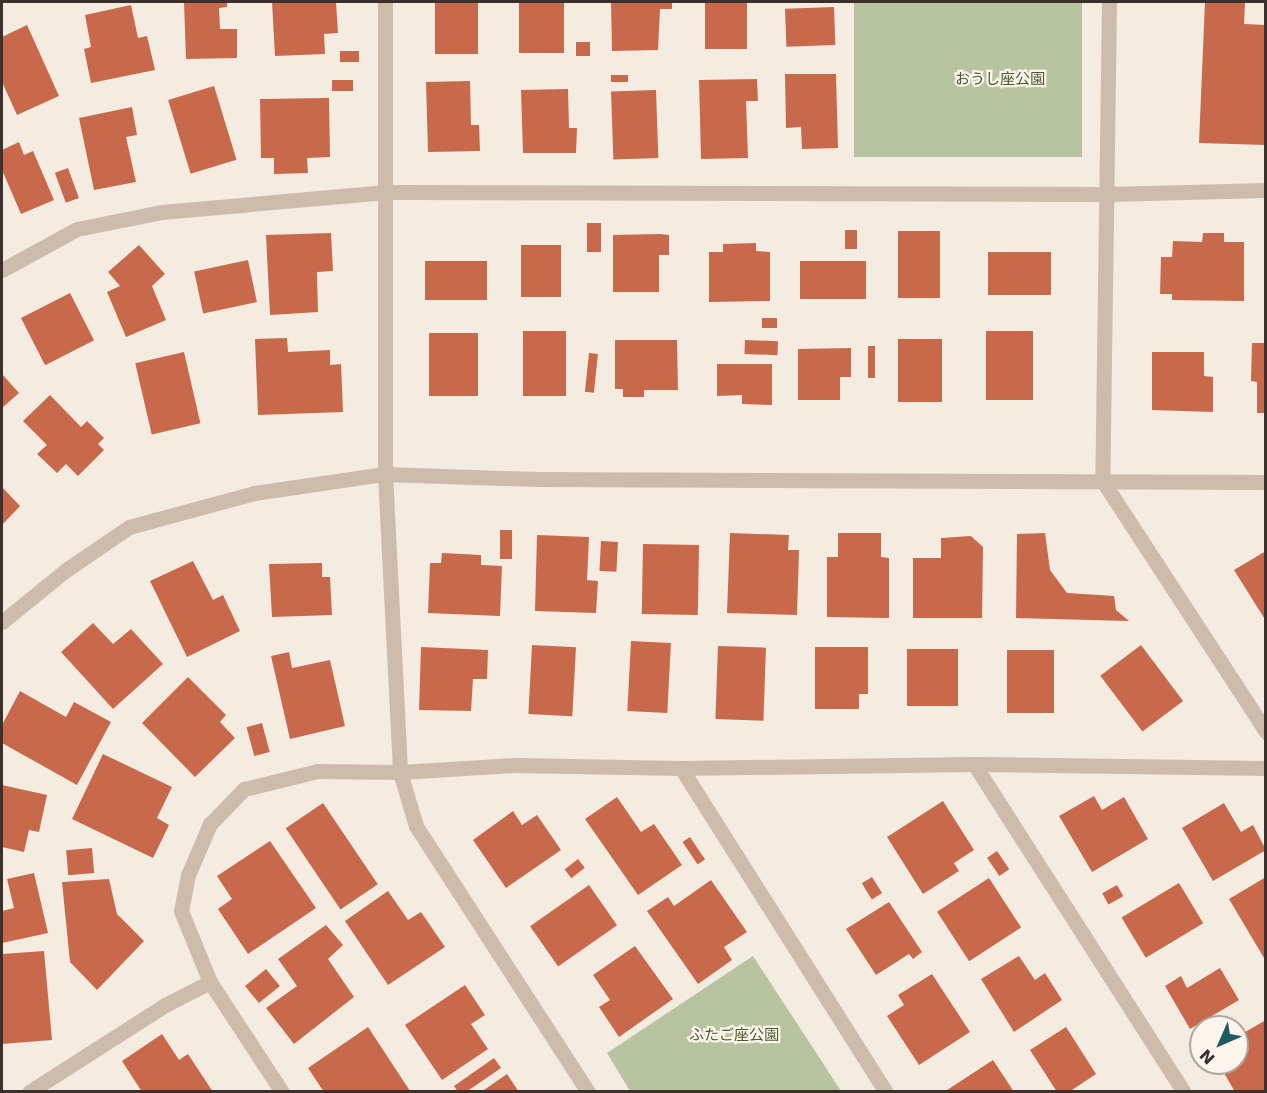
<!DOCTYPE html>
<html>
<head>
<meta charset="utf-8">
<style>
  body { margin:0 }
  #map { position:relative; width:1267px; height:1093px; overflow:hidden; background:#f4ebe1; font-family:"DejaVu Sans","Noto Sans JP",sans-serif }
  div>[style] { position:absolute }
  .green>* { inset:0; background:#b8c4a0; transform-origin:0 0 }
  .building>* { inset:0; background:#c8694b; transform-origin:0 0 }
  .minor>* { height:15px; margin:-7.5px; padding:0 7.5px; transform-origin:7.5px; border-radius:7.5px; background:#cdbbac }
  span { translate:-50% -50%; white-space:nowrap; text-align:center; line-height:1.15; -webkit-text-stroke:4.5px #fbf5ee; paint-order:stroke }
  .park-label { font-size:15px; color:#4a5a2e }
  .frame { position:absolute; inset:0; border:3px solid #3b302b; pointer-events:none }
  .north { position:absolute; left:1189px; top:1015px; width:60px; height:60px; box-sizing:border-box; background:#fbf5ee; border:2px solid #aea6a0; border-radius:50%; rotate:225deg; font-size:16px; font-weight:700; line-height:24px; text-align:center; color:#3b302b }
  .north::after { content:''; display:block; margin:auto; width:21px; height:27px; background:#1f5a5e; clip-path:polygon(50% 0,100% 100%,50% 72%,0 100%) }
</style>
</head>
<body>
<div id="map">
  <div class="green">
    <div style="left:854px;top:2px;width:228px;height:155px"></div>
    <div style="clip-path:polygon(753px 956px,841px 1091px,630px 1091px,607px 1053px)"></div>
  </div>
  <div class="building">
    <div style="clip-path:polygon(184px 2px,227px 2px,227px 7px,219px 8px,220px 29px,237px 29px,237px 58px,186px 59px)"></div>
    <div style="clip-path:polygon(272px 2px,336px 2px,338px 33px,324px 34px,325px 54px,275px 56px)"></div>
    <div style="left:435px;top:2px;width:43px;height:52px"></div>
    <div style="left:519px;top:2px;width:45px;height:51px"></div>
    <div style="clip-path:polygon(611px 2px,672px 2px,672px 9px,660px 9px,658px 50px,612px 51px)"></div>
    <div style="left:705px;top:2px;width:42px;height:47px"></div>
    <div style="clip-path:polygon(1205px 2px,1245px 2px,1244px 24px,1266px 25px,1266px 145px,1199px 143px)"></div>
    <div style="clip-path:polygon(131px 5px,138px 38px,147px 36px,155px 70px,91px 83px,84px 49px,91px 47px,85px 15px)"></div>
    <div style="left:834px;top:7px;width:38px;height:49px;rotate:88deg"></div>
    <div style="clip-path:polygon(27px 25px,59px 96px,17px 115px,2px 82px,2px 37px)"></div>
    <div style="left:576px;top:42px;width:14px;height:14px"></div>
    <div style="left:340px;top:51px;width:19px;height:11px"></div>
    <div style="clip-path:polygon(785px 74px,836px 74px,838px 148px,802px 149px,801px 127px,786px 128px)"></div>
    <div style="left:611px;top:75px;width:17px;height:7px"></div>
    <div style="clip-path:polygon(757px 79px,758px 101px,746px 101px,748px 158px,701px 159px,699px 80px)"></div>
    <div style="left:332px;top:80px;width:21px;height:11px"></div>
    <div style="clip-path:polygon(470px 81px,471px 125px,479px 125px,480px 151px,428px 152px,426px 82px)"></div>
    <div style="left:214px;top:86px;width:77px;height:48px;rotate:73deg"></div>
    <div style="clip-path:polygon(568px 89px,569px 128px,577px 128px,576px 153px,523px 153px,521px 90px)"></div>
    <div style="left:656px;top:90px;width:68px;height:45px;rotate:88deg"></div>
    <div style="clip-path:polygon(329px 98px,330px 157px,307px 158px,308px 173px,274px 174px,274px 158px,261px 158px,260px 99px)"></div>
    <div style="clip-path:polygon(132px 107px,137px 135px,126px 137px,136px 182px,94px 190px,79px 118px)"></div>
    <div style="clip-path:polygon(19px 142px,24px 155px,33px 151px,54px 200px,21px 214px,2px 170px,2px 150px)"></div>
    <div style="left:68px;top:168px;width:32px;height:14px;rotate:70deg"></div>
    <div style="left:587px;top:223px;width:14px;height:29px"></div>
    <div style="left:845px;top:230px;width:12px;height:19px"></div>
    <div style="left:898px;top:231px;width:42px;height:67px"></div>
    <div style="clip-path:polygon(331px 233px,333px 271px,317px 272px,318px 312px,270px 315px,266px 235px)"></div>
    <div style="clip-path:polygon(1203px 233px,1224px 233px,1224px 242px,1244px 242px,1244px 301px,1172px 300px,1172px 294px,1160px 294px,1161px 257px,1172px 257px,1173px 241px,1202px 242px)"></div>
    <div style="clip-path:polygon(660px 234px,669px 235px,669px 255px,659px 255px,659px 292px,613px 292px,613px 235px)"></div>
    <div style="clip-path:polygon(756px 243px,756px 251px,770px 252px,770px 301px,709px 302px,709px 252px,723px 252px,723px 244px)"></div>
    <div style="clip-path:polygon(139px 245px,165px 274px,152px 286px,166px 320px,126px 337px,107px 292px,120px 286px,108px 272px)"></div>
    <div style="left:521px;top:245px;width:40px;height:52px"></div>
    <div style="left:988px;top:252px;width:63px;height:43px"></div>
    <div style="left:248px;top:260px;width:43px;height:55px;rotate:78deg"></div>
    <div style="left:487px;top:261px;width:39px;height:62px;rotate:90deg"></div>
    <div style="left:800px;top:261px;width:66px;height:38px"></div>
    <div style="left:70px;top:293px;width:53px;height:55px;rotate:63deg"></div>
    <div style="left:762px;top:318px;width:15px;height:10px"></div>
    <div style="left:523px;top:331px;width:43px;height:65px"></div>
    <div style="left:986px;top:331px;width:47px;height:69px"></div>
    <div style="left:429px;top:333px;width:49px;height:63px"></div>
    <div style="clip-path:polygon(287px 338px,288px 352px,330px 350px,330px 365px,341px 364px,343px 412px,258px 415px,255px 339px)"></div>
    <div style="left:898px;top:339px;width:44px;height:63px"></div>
    <div style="clip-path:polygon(615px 340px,677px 340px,678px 390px,644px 390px,644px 397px,623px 397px,623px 389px,615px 389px)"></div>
    <div style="left:745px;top:340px;width:33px;height:14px;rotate:2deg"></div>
    <div style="clip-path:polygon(1252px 343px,1266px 343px,1266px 413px,1257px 413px,1257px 382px,1251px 381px)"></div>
    <div style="left:868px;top:346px;width:7px;height:32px"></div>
    <div style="clip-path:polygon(851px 348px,851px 377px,840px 377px,840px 400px,798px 400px,798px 349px)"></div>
    <div style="left:184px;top:352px;width:73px;height:50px;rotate:77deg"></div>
    <div style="clip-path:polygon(1152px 352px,1204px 352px,1204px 376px,1213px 377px,1213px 412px,1152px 410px)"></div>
    <div style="left:589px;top:353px;width:9px;height:39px;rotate:6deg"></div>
    <div style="clip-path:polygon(717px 364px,772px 364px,772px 405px,742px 404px,742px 395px,717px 396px)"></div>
    <div style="clip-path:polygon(2px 374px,19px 393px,2px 408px)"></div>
    <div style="clip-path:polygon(50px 395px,81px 427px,87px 421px,104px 438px,98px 444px,104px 450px,78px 476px,66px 464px,57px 473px,37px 454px,47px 445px,23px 421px)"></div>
    <div style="clip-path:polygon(2px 487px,20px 506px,2px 525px)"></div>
    <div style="left:500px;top:530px;width:12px;height:29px"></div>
    <div style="clip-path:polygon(730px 533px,789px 535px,788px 550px,799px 550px,797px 615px,727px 613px)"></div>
    <div style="clip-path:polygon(838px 533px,881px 533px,881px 557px,889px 558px,889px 618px,827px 617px,827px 557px,838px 557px)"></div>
    <div style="clip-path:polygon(1045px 533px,1050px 570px,1067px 593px,1114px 596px,1116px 610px,1129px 621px,1016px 618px,1017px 534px)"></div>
    <div style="clip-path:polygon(537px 535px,589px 537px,587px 580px,598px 581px,596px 613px,535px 611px)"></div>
    <div style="clip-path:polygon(971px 536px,983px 547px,982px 618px,913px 618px,913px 558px,941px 558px,941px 538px)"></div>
    <div style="left:601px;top:541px;width:17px;height:30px;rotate:3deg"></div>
    <div style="left:643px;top:544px;width:56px;height:70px;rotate:1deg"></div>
    <div style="clip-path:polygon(1266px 551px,1266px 621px,1234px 570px)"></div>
    <div style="clip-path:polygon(442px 553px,481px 555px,481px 565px,502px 566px,500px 616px,428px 613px,430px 563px,441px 563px)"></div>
    <div style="clip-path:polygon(193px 561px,213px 600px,223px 595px,240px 631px,187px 657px,150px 581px)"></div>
    <div style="clip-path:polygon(322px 563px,322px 577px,330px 577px,332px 615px,272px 617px,269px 564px)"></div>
    <div style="clip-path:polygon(93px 623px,113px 644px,131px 629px,163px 664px,113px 709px,61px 652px)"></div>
    <div style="left:631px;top:641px;width:40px;height:70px;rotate:3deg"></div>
    <div style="left:532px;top:645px;width:44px;height:69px;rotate:3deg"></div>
    <div style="left:1141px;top:645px;width:70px;height:51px;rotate:53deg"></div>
    <div style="left:718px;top:646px;width:48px;height:73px;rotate:2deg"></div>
    <div style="clip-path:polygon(421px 647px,488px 650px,487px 679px,473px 679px,471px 711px,419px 710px)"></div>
    <div style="clip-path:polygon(815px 647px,868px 647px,868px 694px,859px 694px,859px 709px,815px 709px)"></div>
    <div style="left:907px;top:649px;width:51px;height:57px"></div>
    <div style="left:1007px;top:650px;width:47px;height:63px"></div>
    <div style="clip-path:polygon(289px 652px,292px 668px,330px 660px,345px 726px,290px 739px,271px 656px)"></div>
    <div style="clip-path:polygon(188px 677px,226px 715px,220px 722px,235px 738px,195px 777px,142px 723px)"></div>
    <div style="clip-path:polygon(20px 691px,66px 717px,74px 702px,111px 722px,77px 785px,2px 743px,2px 725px)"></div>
    <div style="left:262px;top:723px;width:30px;height:16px;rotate:75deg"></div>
    <div style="clip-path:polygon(103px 754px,172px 787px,157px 818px,169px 825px,153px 858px,72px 819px)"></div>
    <div style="clip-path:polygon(2px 785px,47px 795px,39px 832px,29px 830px,24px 852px,2px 847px)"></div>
    <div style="clip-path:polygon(1094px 796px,1102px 810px,1124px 797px,1148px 839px,1092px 872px,1059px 816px)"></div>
    <div style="clip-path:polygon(617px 797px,641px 832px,654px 824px,682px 865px,638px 895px,585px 819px)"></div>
    <div style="clip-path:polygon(943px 801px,974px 850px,954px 863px,959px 871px,923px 894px,887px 837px)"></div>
    <div style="left:323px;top:803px;width:98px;height:45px;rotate:56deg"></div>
    <div style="clip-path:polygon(1224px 803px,1241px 832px,1253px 825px,1266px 850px,1213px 881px,1182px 828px)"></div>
    <div style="clip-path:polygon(513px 811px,522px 825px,537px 815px,561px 850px,506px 888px,473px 840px)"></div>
    <div style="left:690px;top:837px;width:27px;height:9px;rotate:56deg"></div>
    <div style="clip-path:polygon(270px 841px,316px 908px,248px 954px,218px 909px,232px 899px,217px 876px)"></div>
    <div style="left:92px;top:848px;width:25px;height:26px;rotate:85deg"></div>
    <div style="left:997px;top:851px;width:22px;height:12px;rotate:56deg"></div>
    <div style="left:578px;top:859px;width:11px;height:17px;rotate:52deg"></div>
    <div style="clip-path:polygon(34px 873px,48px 933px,2px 943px,2px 911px,14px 908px,7px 879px)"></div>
    <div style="left:872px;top:877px;width:19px;height:12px;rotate:58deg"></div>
    <div style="clip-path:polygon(1266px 877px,1266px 957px,1264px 958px,1229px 899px)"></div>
    <div style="left:989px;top:878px;width:59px;height:62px;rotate:57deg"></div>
    <div style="clip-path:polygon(109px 879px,117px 914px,144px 941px,97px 990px,70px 962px,62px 882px)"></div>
    <div style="clip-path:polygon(711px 880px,747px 932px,724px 947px,732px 960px,698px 984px,647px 911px,668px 897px,674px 906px)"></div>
    <div style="left:1179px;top:883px;width:47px;height:67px;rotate:59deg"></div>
    <div style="left:589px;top:885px;width:49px;height:72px;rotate:55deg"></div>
    <div style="left:1117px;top:885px;width:13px;height:17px;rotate:61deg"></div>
    <div style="clip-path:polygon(388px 891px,408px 920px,421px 912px,445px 947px,388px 985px,345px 921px)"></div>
    <div style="clip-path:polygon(889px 902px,922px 952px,913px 959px,909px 954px,876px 975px,846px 929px)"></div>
    <div style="clip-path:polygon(326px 925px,343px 945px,328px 959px,354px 997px,294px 1044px,266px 1008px,297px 986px,278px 959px)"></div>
    <div style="clip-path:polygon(635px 946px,673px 999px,619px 1037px,599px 1007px,610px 1000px,593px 975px)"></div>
    <div style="clip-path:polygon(44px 951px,52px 1040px,2px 1044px,2px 954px)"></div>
    <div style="clip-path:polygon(1019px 956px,1035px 980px,1045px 973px,1062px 1000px,1014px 1032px,981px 979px)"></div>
    <div style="clip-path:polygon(1220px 968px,1239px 1000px,1190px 1029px,1165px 986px,1181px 976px,1187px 988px)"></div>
    <div style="left:266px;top:969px;width:22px;height:27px;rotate:51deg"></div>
    <div style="clip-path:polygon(932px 974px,970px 1032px,919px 1065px,887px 1016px,904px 1005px,898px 995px)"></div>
    <div style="clip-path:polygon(465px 985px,485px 1015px,471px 1024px,488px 1049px,442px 1080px,405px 1025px)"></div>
    <div style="clip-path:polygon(1266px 1020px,1266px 1092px,1235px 1092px,1220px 1066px,1237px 1063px,1237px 1056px,1249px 1050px,1240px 1035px)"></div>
    <div style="clip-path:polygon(368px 1027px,410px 1091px,324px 1092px,308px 1068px)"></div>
    <div style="clip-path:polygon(1066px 1027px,1096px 1074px,1069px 1092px,1057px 1092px,1030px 1050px)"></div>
    <div style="clip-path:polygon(162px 1034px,179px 1060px,188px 1054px,213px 1092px,142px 1092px,122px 1061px)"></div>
    <div style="clip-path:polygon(494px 1058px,501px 1068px,466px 1092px,458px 1092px,454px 1086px)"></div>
    <div style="clip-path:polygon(993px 1060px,1014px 1092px,944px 1092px)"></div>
    <div style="clip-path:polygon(507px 1074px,519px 1092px,481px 1092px)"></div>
  </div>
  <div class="minor">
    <div style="left:385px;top:2px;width:472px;rotate:90deg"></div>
    <div style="left:385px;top:474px;width:298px;rotate:87.1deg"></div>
    <div style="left:400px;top:772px;width:56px;rotate:73.5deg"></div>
    <div style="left:416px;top:826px;width:317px;rotate:57.1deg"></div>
    <div style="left:1109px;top:2px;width:478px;rotate:90.8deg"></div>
    <div style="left:1102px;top:480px;width:301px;rotate:56.9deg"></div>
    <div style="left:2px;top:270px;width:85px;rotate:-28.7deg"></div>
    <div style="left:77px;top:229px;width:87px;rotate:-11.3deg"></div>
    <div style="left:162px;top:212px;width:225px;rotate:-5.1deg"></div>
    <div style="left:386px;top:192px;width:721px;rotate:0.16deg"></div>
    <div style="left:1107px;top:194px;width:159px;rotate:-1.4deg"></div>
    <div style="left:2px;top:622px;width:82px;rotate:-39.1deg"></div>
    <div style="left:66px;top:570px;width:76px;rotate:-34.3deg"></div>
    <div style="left:129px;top:527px;width:130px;rotate:-15.2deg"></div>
    <div style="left:254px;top:493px;width:132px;rotate:-8.3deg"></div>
    <div style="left:385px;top:474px;width:154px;rotate:1.9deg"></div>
    <div style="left:539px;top:479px;width:727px;rotate:0.24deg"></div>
    <div style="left:974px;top:764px;width:389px;rotate:57.4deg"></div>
    <div style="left:681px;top:768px;width:383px;rotate:57.7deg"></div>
    <div style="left:29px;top:1092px;width:161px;rotate:-32.6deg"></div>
    <div style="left:165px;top:1005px;width:51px;rotate:-27.1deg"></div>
    <div style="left:282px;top:1092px;width:131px;rotate:-123.2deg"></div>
    <div style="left:210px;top:982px;width:77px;rotate:-112.2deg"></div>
    <div style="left:181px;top:911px;width:37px;rotate:-79deg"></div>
    <div style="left:188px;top:875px;width:56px;rotate:-66.7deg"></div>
    <div style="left:210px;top:824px;width:49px;rotate:-45.8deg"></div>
    <div style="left:244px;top:789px;width:76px;rotate:-13.7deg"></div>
    <div style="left:318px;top:771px;width:82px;rotate:0.7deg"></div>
    <div style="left:400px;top:772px;width:115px;rotate:-3.5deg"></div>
    <div style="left:515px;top:765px;width:166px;rotate:1deg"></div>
    <div style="left:681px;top:768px;width:293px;rotate:-0.8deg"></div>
    <div style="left:974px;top:764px;width:292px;rotate:0.8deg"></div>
  </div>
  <div class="park-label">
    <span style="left:1000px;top:80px">おうし座公園</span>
    <span style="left:734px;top:1036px">ふたご座公園</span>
  </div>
  <div class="frame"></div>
  <div class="north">N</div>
</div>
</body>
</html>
